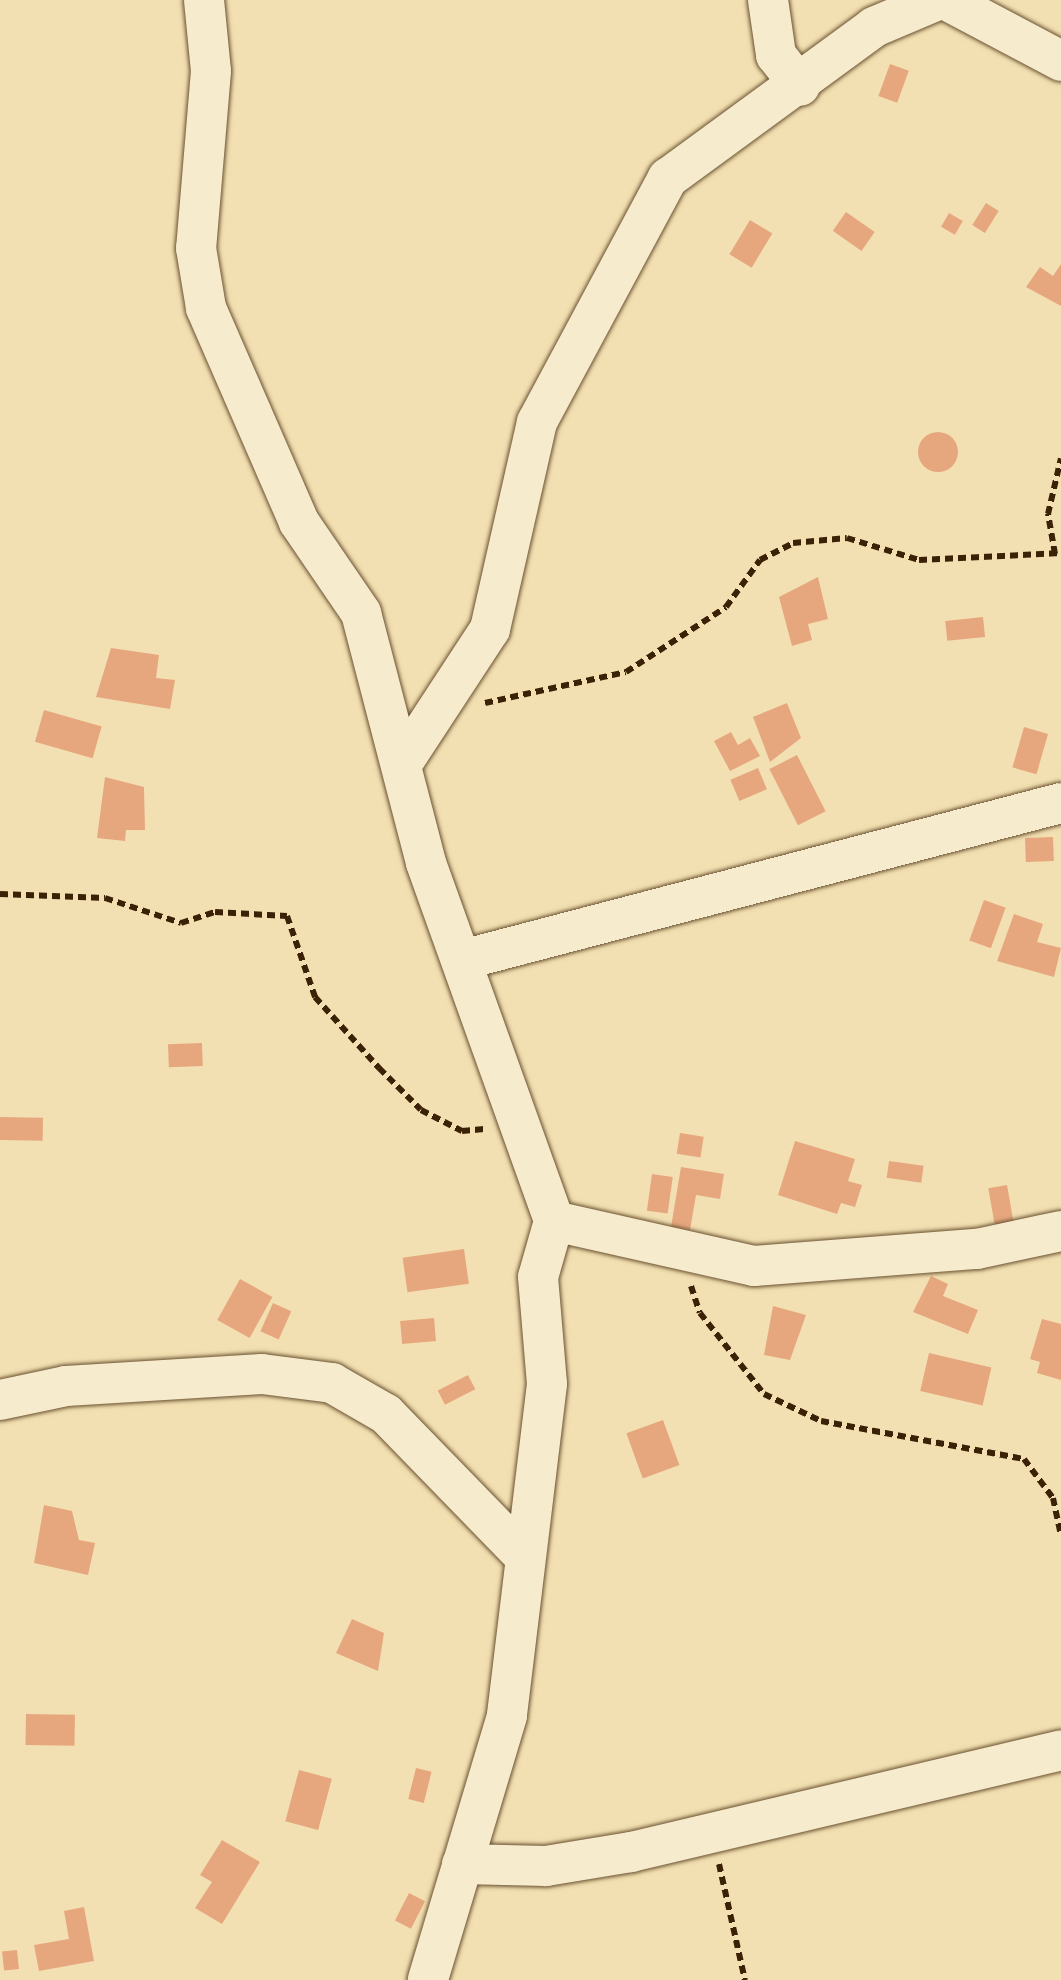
<!DOCTYPE html>
<html>
<head>
<meta charset="utf-8">
<style>
  body { margin:0 }
  #map { position:relative; width:1061px; height:1980px; overflow:hidden; background:#f3e0b2; font-family:"IM FELL Great Primer",serif }
  div>[style] { position:absolute }
  .building>* { inset:0; background:#e6a77e; transform-origin:0 0 }
  .round { border-radius:50% }
  .path>* { height:6px; margin-top:-3px; transform-origin:0; background:repeating-linear-gradient(90deg,#3b2105 0 8px,transparent 0 13px) }
  .roads { filter:drop-shadow(0 0 2px #695130) drop-shadow(0 0 2px #695130) }
  .street>* { height:40px; margin:-20px; padding:0 20px; transform-origin:20px; border-radius:20px; background:#f7ebcd }
  span { translate:-50% -50%; white-space:nowrap; text-align:center; line-height:1.15; -webkit-text-stroke:8px #f7ebcd; paint-order:stroke }
</style>
</head>
<body>
<div id="map">
  <div class="building">
    <div style="left:890px;top:64px;width:20px;height:34px;rotate:20deg"></div>
    <div style="left:986px;top:203px;width:15px;height:26px;rotate:32deg"></div>
    <div style="left:846px;top:212px;width:35px;height:23px;rotate:35deg"></div>
    <div style="left:949px;top:213px;width:16px;height:16px;rotate:30deg"></div>
    <div style="left:750px;top:220px;width:26px;height:40px;rotate:31deg"></div>
    <div style="clip-path:polygon(1061px 264px,1061px 306px,1026px 287px,1040px 267px,1053px 276px)"></div>
    <div class="round" style="left:918px;top:432px;width:40px;height:40px"></div>
    <div style="clip-path:polygon(818px 577px,828px 619px,808px 624px,812px 640px,792px 646px,779px 597px)"></div>
    <div style="left:983px;top:617px;width:20px;height:38px;rotate:84deg"></div>
    <div style="clip-path:polygon(111px 648px,159px 655px,156px 678px,175px 680px,170px 709px,96px 697px)"></div>
    <div style="clip-path:polygon(787px 703px,801px 738px,770px 762px,753px 717px)"></div>
    <div style="left:44px;top:710px;width:60px;height:33px;rotate:16deg"></div>
    <div style="left:1024px;top:727px;width:25px;height:42px;rotate:16deg"></div>
    <div style="clip-path:polygon(731px 732px,738px 745px,750px 738px,760px 756px,730px 771px,714px 741px)"></div>
    <div style="left:797px;top:755px;width:63px;height:31px;rotate:63deg"></div>
    <div style="left:758px;top:768px;width:23px;height:30px;rotate:67deg"></div>
    <div style="clip-path:polygon(105px 777px,144px 787px,145px 830px,126px 830px,125px 841px,97px 838px)"></div>
    <div style="left:1053px;top:837px;width:24px;height:28px;rotate:88deg"></div>
    <div style="left:984px;top:900px;width:23px;height:43px;rotate:20deg"></div>
    <div style="clip-path:polygon(1014px 914px,1043px 924px,1037px 942px,1061px 948px,1054px 977px,997px 961px)"></div>
    <div style="left:202px;top:1043px;width:23px;height:34px;rotate:88deg"></div>
    <div style="left:0;top:1117px;width:43px;height:23px;rotate:1deg"></div>
    <div style="left:680px;top:1133px;width:24px;height:21px;rotate:9deg"></div>
    <div style="clip-path:polygon(795px 1141px,855px 1159px,848px 1181px,862px 1185px,855px 1207px,841px 1203px,837px 1214px,778px 1195px)"></div>
    <div style="left:889px;top:1161px;width:35px;height:17px;rotate:8deg"></div>
    <div style="clip-path:polygon(681px 1167px,724px 1174px,720px 1199px,696px 1195px,690px 1230px,671px 1227px)"></div>
    <div style="left:652px;top:1174px;width:21px;height:37px;rotate:8deg"></div>
    <div style="left:1007px;top:1185px;width:42px;height:19px;rotate:80deg"></div>
    <div style="left:464px;top:1249px;width:35px;height:62px;rotate:82deg"></div>
    <div style="clip-path:polygon(931px 1276px,948px 1284px,943px 1296px,978px 1310px,968px 1334px,913px 1312px)"></div>
    <div style="left:240px;top:1279px;width:37px;height:47px;rotate:29deg"></div>
    <div style="left:273px;top:1303px;width:20px;height:31px;rotate:24deg"></div>
    <div style="clip-path:polygon(773px 1306px,806px 1315px,790px 1360px,764px 1355px)"></div>
    <div style="left:434px;top:1318px;width:23px;height:34px;rotate:85deg"></div>
    <div style="clip-path:polygon(1042px 1319px,1061px 1324px,1061px 1380px,1037px 1373px,1040px 1362px,1030px 1359px)"></div>
    <div style="left:929px;top:1353px;width:64px;height:39px;rotate:13deg"></div>
    <div style="left:468px;top:1375px;width:16px;height:34px;rotate:63deg"></div>
    <div style="left:663px;top:1420px;width:48px;height:39px;rotate:70deg"></div>
    <div style="clip-path:polygon(44px 1505px,72px 1511px,79px 1540px,95px 1543px,88px 1575px,34px 1563px)"></div>
    <div style="clip-path:polygon(352px 1619px,384px 1633px,378px 1671px,336px 1653px)"></div>
    <div style="left:26px;top:1714px;width:49px;height:31px;rotate:1deg"></div>
    <div style="left:416px;top:1768px;width:16px;height:32px;rotate:14deg"></div>
    <div style="left:299px;top:1770px;width:34px;height:53px;rotate:15deg"></div>
    <div style="clip-path:polygon(222px 1840px,260px 1862px,222px 1924px,195px 1908px,212px 1882px,200px 1875px)"></div>
    <div style="left:409px;top:1893px;width:18px;height:31px;rotate:27deg"></div>
    <div style="clip-path:polygon(84px 1907px,94px 1961px,39px 1971px,34px 1945px,69px 1939px,64px 1911px)"></div>
    <div style="left:17px;top:1950px;width:19px;height:15px;rotate:84deg"></div>
  </div>
  <div class="path">
    <div style="left:1055px;top:554px;width:41px;rotate:-99.9deg"></div>
    <div style="left:1048px;top:514px;width:57px;rotate:-76.9deg"></div>
    <div style="left:485px;top:703px;width:144px;rotate:-12.4deg"></div>
    <div style="left:626px;top:672px;width:119px;rotate:-33deg"></div>
    <div style="left:726px;top:607px;width:58px;rotate:-54.1deg"></div>
    <div style="left:760px;top:560px;width:37px;rotate:-27deg"></div>
    <div style="left:793px;top:543px;width:54px;rotate:-5.3deg"></div>
    <div style="left:847px;top:538px;width:75px;rotate:17deg"></div>
    <div style="left:919px;top:560px;width:142px;rotate:-2.8deg"></div>
    <div style="left:0;top:894px;width:105px;rotate:2.2deg"></div>
    <div style="left:105px;top:898px;width:80px;rotate:18.2deg"></div>
    <div style="left:181px;top:923px;width:36px;rotate:-18deg"></div>
    <div style="left:215px;top:912px;width:72px;rotate:3.2deg"></div>
    <div style="left:287px;top:916px;width:86px;rotate:70.9deg"></div>
    <div style="left:315px;top:997px;width:96px;rotate:48deg"></div>
    <div style="left:379px;top:1068px;width:59px;rotate:45deg"></div>
    <div style="left:421px;top:1110px;width:46px;rotate:27.1deg"></div>
    <div style="left:462px;top:1131px;width:25px;rotate:-5deg"></div>
    <div style="left:691px;top:1286px;width:28px;rotate:72deg"></div>
    <div style="left:700px;top:1313px;width:103px;rotate:51.7deg"></div>
    <div style="left:764px;top:1394px;width:63px;rotate:25.3deg"></div>
    <div style="left:821px;top:1421px;width:207px;rotate:10.6deg"></div>
    <div style="left:1024px;top:1459px;width:49px;rotate:53.4deg"></div>
    <div style="left:1053px;top:1498px;width:38px;rotate:78deg"></div>
    <div style="left:719px;top:1864px;width:119px;rotate:77.4deg"></div>
  </div>
  <div class="roads">
    <div class="street">
      <div style="left:204px;top:0;width:71px;rotate:84.4deg"></div>
      <div style="left:211px;top:71px;width:178px;rotate:94.8deg"></div>
      <div style="left:196px;top:248px;width:61px;rotate:80.5deg"></div>
      <div style="left:206px;top:308px;width:233px;rotate:66.5deg"></div>
      <div style="left:299px;top:522px;width:110px;rotate:55.7deg"></div>
      <div style="left:361px;top:613px;width:258px;rotate:75.4deg"></div>
      <div style="left:426px;top:863px;width:380px;rotate:70.3deg"></div>
      <div style="left:554px;top:1221px;width:58px;rotate:105.9deg"></div>
      <div style="left:538px;top:1277px;width:107px;rotate:85.2deg"></div>
      <div style="left:547px;top:1384px;width:334px;rotate:96.9deg"></div>
      <div style="left:507px;top:1716px;width:276px;rotate:106.7deg"></div>
      <div style="left:768px;top:0;width:56px;rotate:81.7deg"></div>
      <div style="left:776px;top:55px;width:39px;rotate:52deg"></div>
      <div style="left:946px;top:0;width:130px;rotate:27.9deg"></div>
      <div style="left:403px;top:762px;width:159px;rotate:-56.8deg"></div>
      <div style="left:490px;top:629px;width:212px;rotate:-77.2deg"></div>
      <div style="left:537px;top:422px;width:277px;rotate:-61.8deg"></div>
      <div style="left:668px;top:178px;width:255px;rotate:-36.2deg"></div>
      <div style="left:874px;top:27px;width:69px;rotate:-22.9deg"></div>
      <div style="left:462px;top:960px;width:619px;rotate:-14.69deg"></div>
      <div style="left:554px;top:1221px;width:205px;rotate:12.7deg"></div>
      <div style="left:754px;top:1266px;width:224px;rotate:-4.4deg"></div>
      <div style="left:977px;top:1249px;width:86px;rotate:-12.1deg"></div>
      <div style="left:0;top:1400px;width:67px;rotate:-12deg"></div>
      <div style="left:66px;top:1386px;width:196px;rotate:-3.5deg"></div>
      <div style="left:262px;top:1374px;width:71px;rotate:7.3deg"></div>
      <div style="left:332px;top:1383px;width:62px;rotate:29.9deg"></div>
      <div style="left:386px;top:1414px;width:197px;rotate:45.8deg"></div>
      <div style="left:462px;top:1864px;width:84px;rotate:1.4deg"></div>
      <div style="left:546px;top:1866px;width:86px;rotate:-9.4deg"></div>
      <div style="left:631px;top:1852px;width:442px;rotate:-13.3deg"></div>
    </div>
  </div>
</div>
</body>
</html>
